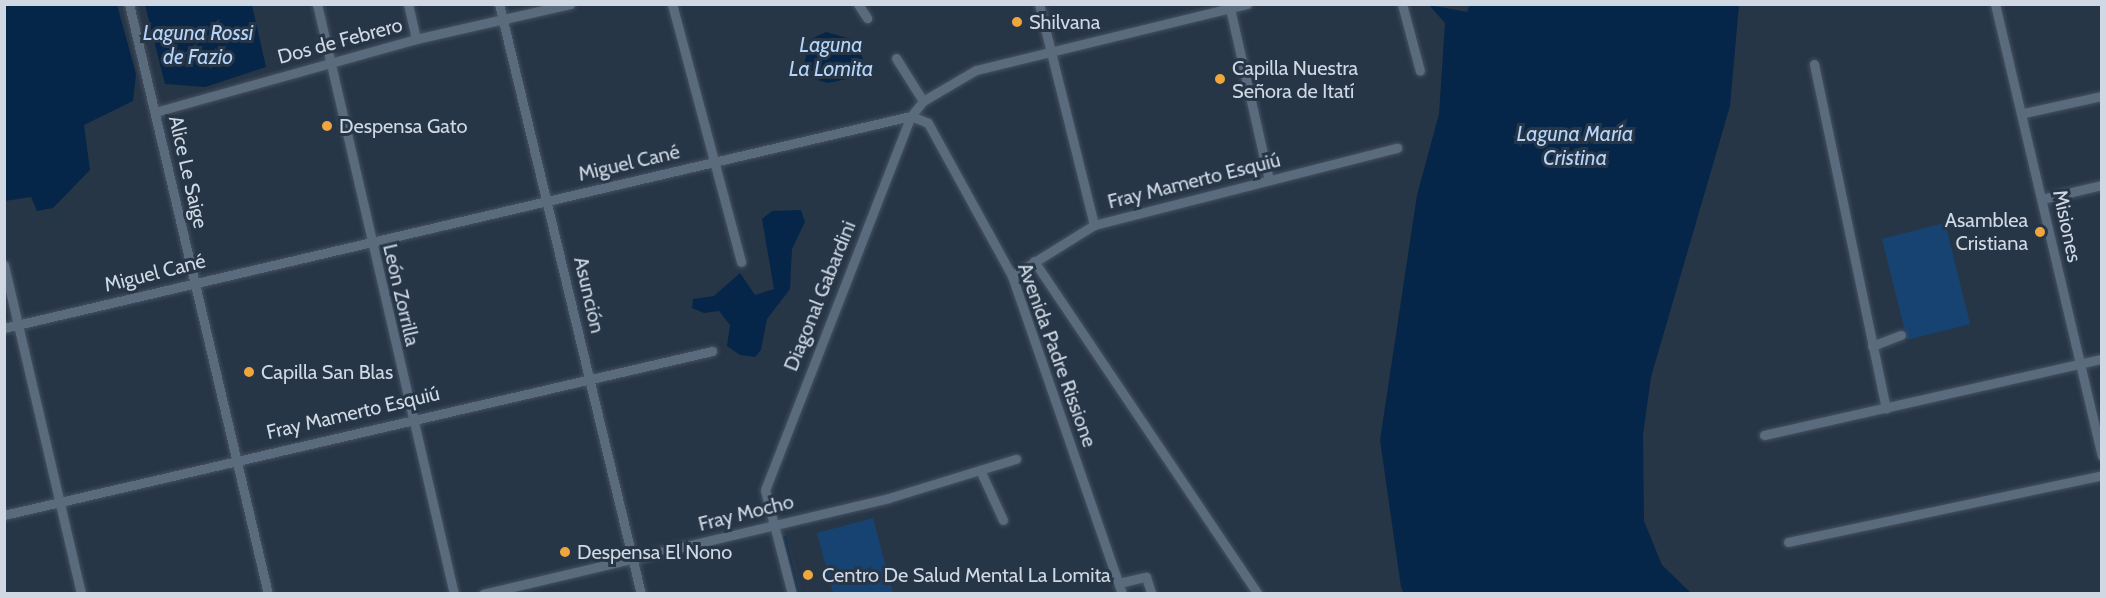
<!DOCTYPE html>
<html>
<head>
<meta charset="utf-8">
<style>
  body { margin:0 }
  #map { position:relative; width:2106px; height:598px; overflow:hidden; background:#273647; font-family:Cabin,sans-serif }
  div>[style] { position:absolute }
  .green>* { inset:0; background:#164372; transform-origin:0 0 }
  .water>* { inset:0; background:#052648 }
  .stream>* { height:3px; margin:-1.5px; padding:0 1.5px; transform-origin:1.5px; border-radius:1.5px; background:#052648 }
  .roads { filter:drop-shadow(0 0 2px #455160) drop-shadow(0 0 2px #455160) }
  .minor>* { height:9px; margin:-4.5px; padding:0 4.5px; transform-origin:4.5px; border-radius:4.5px; background:#5a6b7e }
  .dots>* { width:16px; height:16px; translate:-50% -50%; box-sizing:border-box; border:3px solid #273647; border-radius:50% }
  span { translate:-50% -50%; white-space:nowrap; text-align:center; line-height:1.15; -webkit-text-stroke:6px #273647; paint-order:stroke }
  .poi-label { font-size:20px; color:#cfd8e3 }
  .left { translate:0 -50%; text-align:left }
  .right { translate:-100% -50%; text-align:right }
  .street-label { font-size:20px; color:#cfd8e3 }
  .water-label { font-size:21px; color:#b5d4f9; font-style:italic }
  .frame { position:absolute; inset:0; border:6px solid #cfd8e3; pointer-events:none }
</style>
</head>
<body>
<div id="map">
  <div class="green">
    <div style="left:1945px;top:223px;width:104px;height:65px;rotate:76deg"></div>
    <div style="clip-path:polygon(873px 518px,893px 593px,833px 593px,817px 533px)"></div>
  </div>
  <div class="water">
    <div style="clip-path:polygon(5px 4px,117px 5px,136px 74px,133px 101px,84px 125px,90px 170px,53px 208px,37px 211px,31px 197px,5px 201px)"></div>
    <div style="clip-path:polygon(1470px 4px,1739px 5px,1730px 106px,1651px 377px,1643px 435px,1644px 521px,1662px 565px,1691px 593px,1404px 594px,1401px 587px,1380px 440px,1417px 195px,1439px 114px,1445px 23px,1429px 5px,1467px 12px)"></div>
    <div style="clip-path:polygon(145px 5px,252px 5px,266px 67px,205px 87px,165px 84px)"></div>
    <div style="clip-path:polygon(826px 32px,851px 39px,859px 49px,863px 59px,851px 78px,828px 83px,811px 78px,804px 66px,809px 40px)"></div>
    <div style="clip-path:polygon(801px 210px,805px 222px,792px 249px,790px 289px,767px 319px,761px 350px,755px 357px,740px 355px,727px 346px,730px 325px,719px 311px,704px 313px,692px 308px,693px 299px,714px 296px,740px 273px,755px 295px,774px 289px,762px 219px,772px 211px)"></div>
  </div>
  <div class="stream">
    <div style="left:784px;top:537px;width:59px;rotate:76.2deg"></div>
  </div>
  <div class="roads">
    <div class="minor">
      <div style="left:129px;top:4px;width:606px;rotate:76.74deg"></div>
      <div style="left:317px;top:4px;width:606px;rotate:76.93deg"></div>
      <div style="left:408px;top:4px;width:36px;rotate:77deg"></div>
      <div style="left:499px;top:4px;width:607px;rotate:76.47deg"></div>
      <div style="left:672px;top:4px;width:267px;rotate:75deg"></div>
      <div style="left:858px;top:4px;width:17px;rotate:57deg"></div>
      <div style="left:1039px;top:4px;width:228px;rotate:76deg"></div>
      <div style="left:1229px;top:4px;width:180px;rotate:77.2deg"></div>
      <div style="left:1402px;top:4px;width:69px;rotate:75deg"></div>
      <div style="left:1995px;top:4px;width:464px;rotate:76.7deg"></div>
      <div style="left:896px;top:58px;width:51px;rotate:57.9deg"></div>
      <div style="left:1814px;top:64px;width:352px;rotate:78.2deg"></div>
      <div style="left:155px;top:112px;width:271px;rotate:-15.6deg"></div>
      <div style="left:416px;top:39px;width:158px;rotate:-12.8deg"></div>
      <div style="left:2024px;top:113px;width:80px;rotate:-12.3deg"></div>
      <div style="left:2042px;top:199px;width:62px;rotate:-13.1deg"></div>
      <div style="left:1034px;top:261px;width:401px;rotate:56.1deg"></div>
      <div style="left:4px;top:265px;width:338px;rotate:76.8deg"></div>
      <div style="left:1012px;top:276px;width:97px;rotate:-31.9deg"></div>
      <div style="left:1094px;top:225px;width:313px;rotate:-14.3deg"></div>
      <div style="left:4px;top:328px;width:931px;rotate:-13.16deg"></div>
      <div style="left:911px;top:116px;width:19px;rotate:-51deg"></div>
      <div style="left:923px;top:101px;width:61px;rotate:-30.3deg"></div>
      <div style="left:976px;top:70px;width:279px;rotate:-13.7deg"></div>
      <div style="left:1872px;top:346px;width:31px;rotate:-21deg"></div>
      <div style="left:1764px;top:435px;width:346px;rotate:-12.7deg"></div>
      <div style="left:980px;top:470px;width:55px;rotate:65.3deg"></div>
      <div style="left:4px;top:515px;width:727px;rotate:-13.04deg"></div>
      <div style="left:1788px;top:542px;width:321px;rotate:-12deg"></div>
      <div style="left:1119px;top:583px;width:28px;rotate:-13deg"></div>
      <div style="left:1146px;top:577px;width:16px;rotate:72deg"></div>
      <div style="left:483px;top:594px;width:417px;rotate:-13.3deg"></div>
      <div style="left:889px;top:498px;width:133px;rotate:-17.1deg"></div>
      <div style="left:792px;top:594px;width:107px;rotate:-104.6deg"></div>
      <div style="left:765px;top:490px;width:401px;rotate:-68.7deg"></div>
      <div style="left:911px;top:116px;width:18px;rotate:22deg"></div>
      <div style="left:928px;top:123px;width:175px;rotate:61.2deg"></div>
      <div style="left:1012px;top:276px;width:336px;rotate:70.9deg"></div>
    </div>
  </div>
  <div class="dots">
    <div style="left:1017px;top:22px;background:#efa73d"></div>
    <div style="left:1220px;top:79px;background:#efa73d"></div>
    <div style="left:327px;top:126px;background:#efa73d"></div>
    <div style="left:2040px;top:232px;background:#efa73d"></div>
    <div style="left:249px;top:372px;background:#efa73d"></div>
    <div style="left:565px;top:552px;background:#efa73d"></div>
    <div style="left:808px;top:575px;background:#efa73d"></div>
  </div>
  <div class="poi-label">
    <span class="left" style="left:1029px;top:22px">Shilvana</span>
    <span class="left" style="left:1232px;top:80px">Capilla Nuestra<br>Señora de Itatí</span>
    <span class="left" style="left:339px;top:126px">Despensa Gato</span>
    <span class="right" style="left:2028px;top:232px">Asamblea<br>Cristiana</span>
    <span class="left" style="left:261px;top:372px">Capilla San Blas</span>
    <span class="left" style="left:577px;top:552px">Despensa El Nono</span>
    <span class="left" style="left:822px;top:575px">Centro De Salud Mental La Lomita</span>
  </div>
  <div class="street-label">
    <span style="left:340px;top:41px;rotate:-15deg">Dos de Febrero</span>
    <span style="left:629px;top:163px;rotate:-13deg">Miguel Cané</span>
    <span style="left:188px;top:172px;rotate:77deg">Alice Le Saige</span>
    <span style="left:1194px;top:181px;rotate:-14deg">Fray Mamerto Esquiú</span>
    <span style="left:2067px;top:226px;rotate:78deg">Misiones</span>
    <span style="left:155px;top:273px;rotate:-14deg">Miguel Cané</span>
    <span style="left:401px;top:295px;rotate:77deg">León Zorrilla</span>
    <span style="left:589px;top:295px;rotate:77deg">Asunción</span>
    <span style="left:820px;top:296px;rotate:-68deg">Diagonal Gabardini</span>
    <span style="left:1057px;top:355px;rotate:70deg">Avenida Padre Rissione</span>
    <span style="left:353px;top:413px;rotate:-13deg">Fray Mamerto Esquiú</span>
    <span style="left:746px;top:513px;rotate:-14deg">Fray Mocho</span>
  </div>
  <div class="water-label">
    <span style="left:198px;top:45px">Laguna Rossi<br>de Fazio</span>
    <span style="left:831px;top:57px">Laguna<br>La Lomita</span>
    <span style="left:1575px;top:146px">Laguna María<br>Cristina</span>
  </div>
  <div class="frame"></div>
</div>
</body>
</html>
